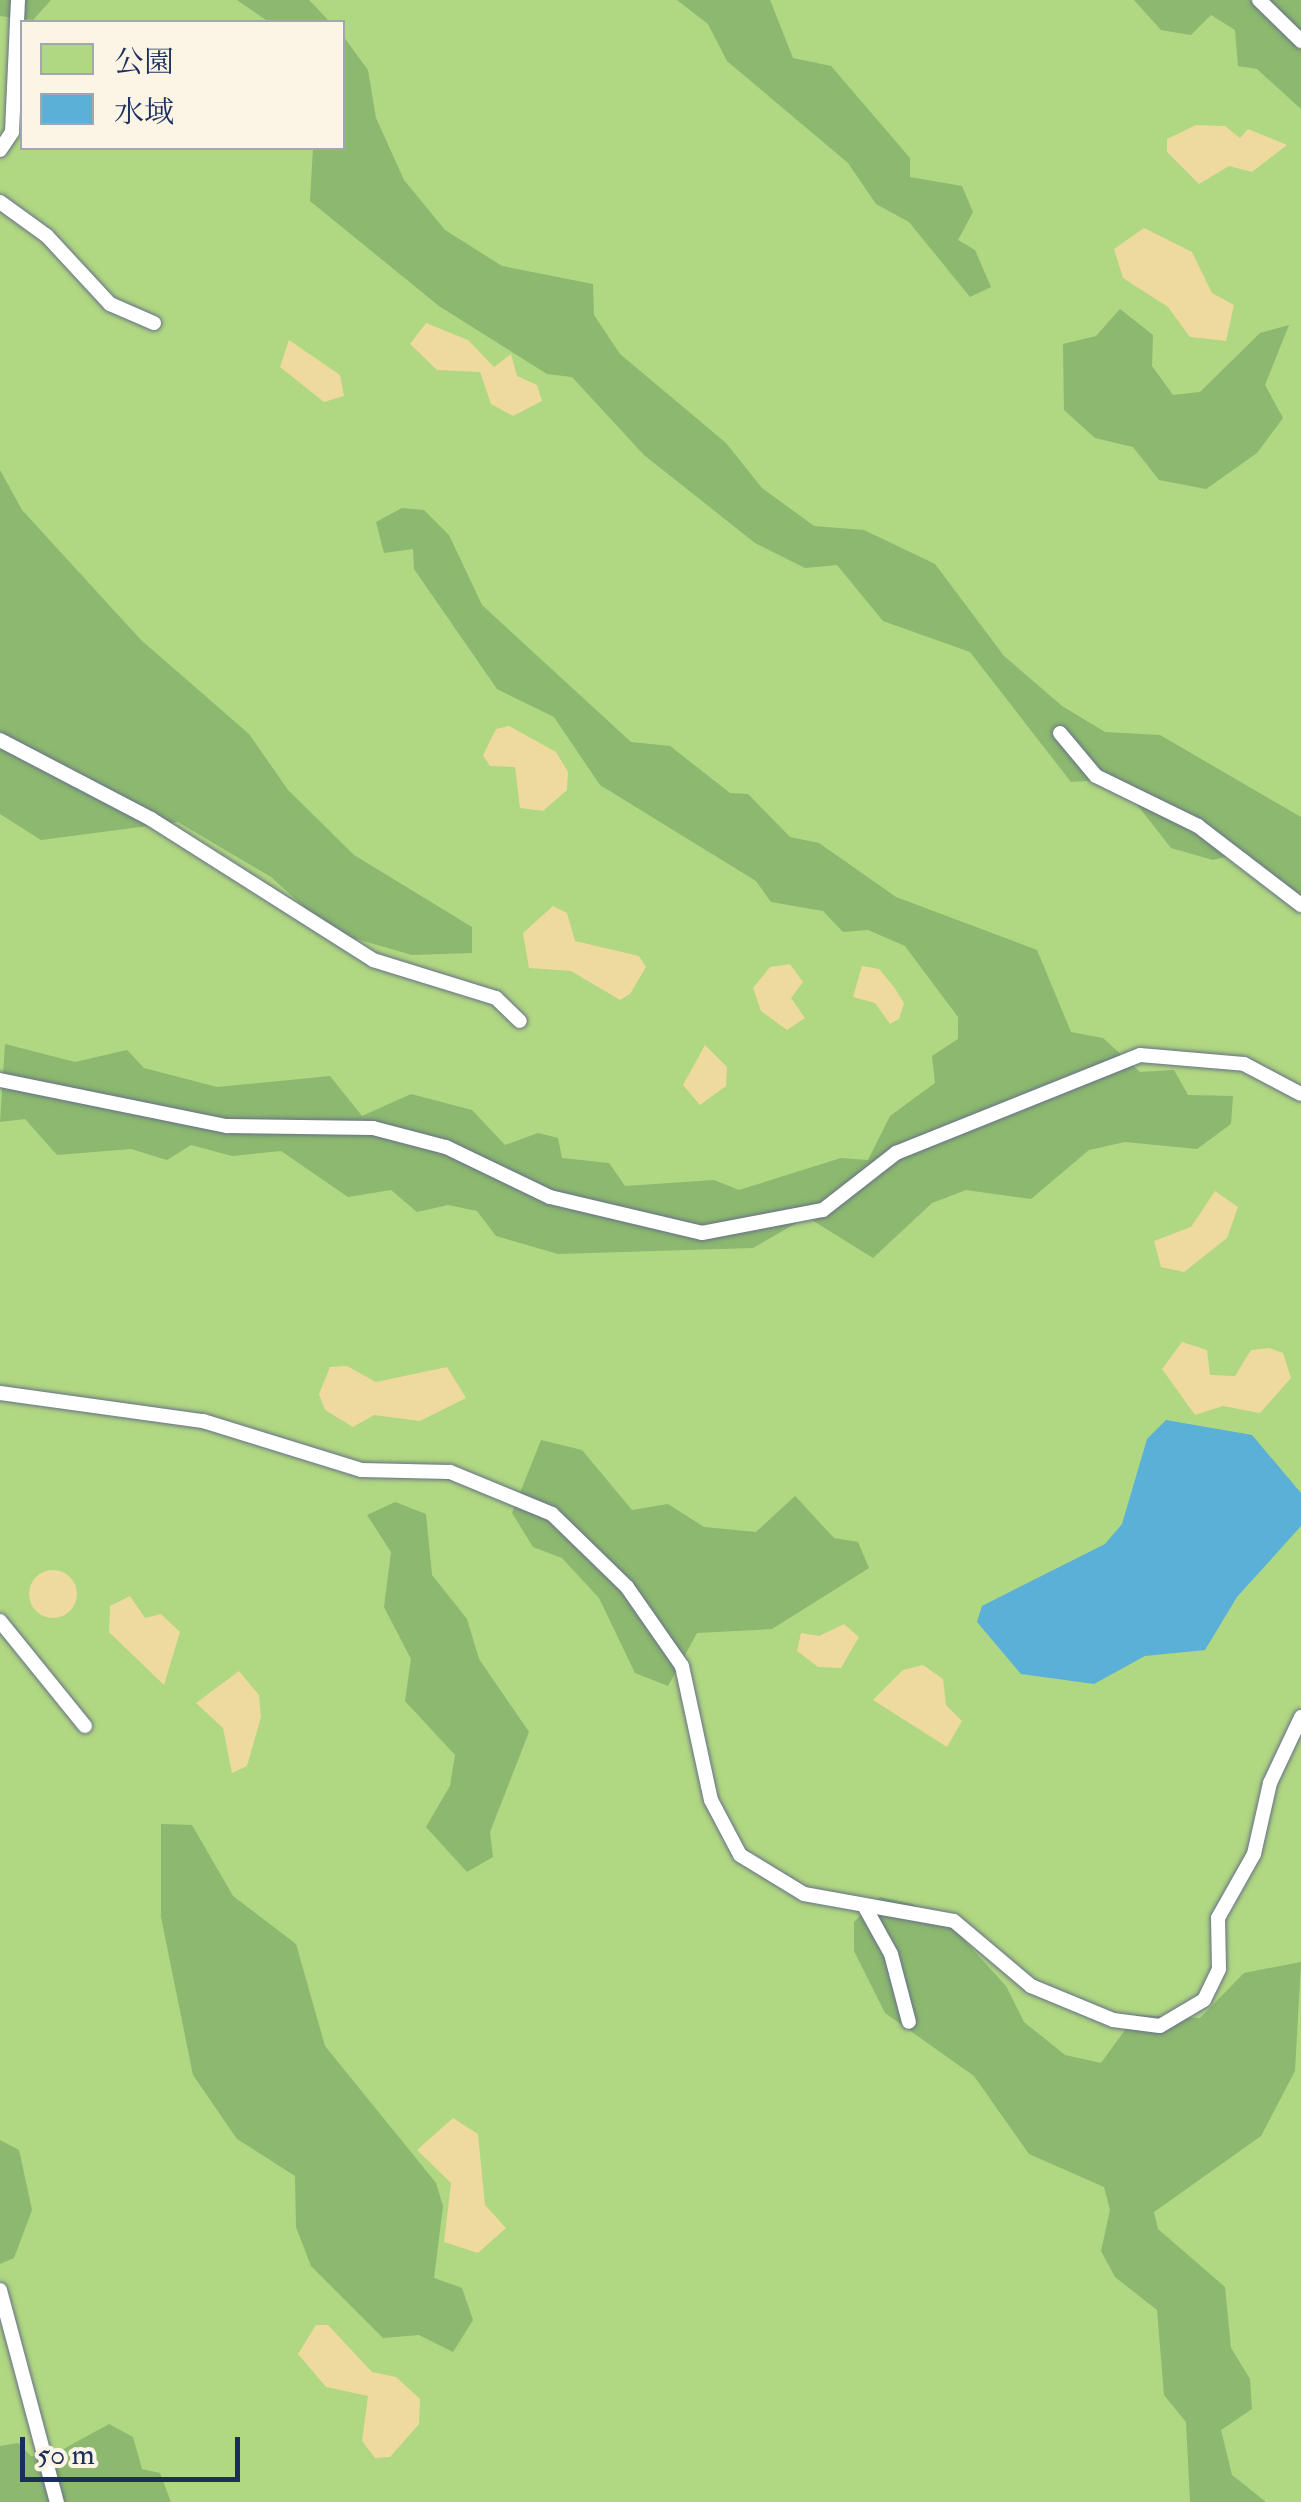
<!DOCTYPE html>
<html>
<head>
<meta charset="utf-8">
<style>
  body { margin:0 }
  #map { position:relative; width:1301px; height:2502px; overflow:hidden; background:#f5ead1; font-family:"IM FELL Double Pica","Noto Serif JP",serif }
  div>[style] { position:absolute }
  .green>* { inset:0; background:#b0d781 }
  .forest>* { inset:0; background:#8cb86f }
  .sand>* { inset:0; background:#eeda9e }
  .round { border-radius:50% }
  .water>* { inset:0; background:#5ab0d6 }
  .roads { filter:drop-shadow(0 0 2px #677086) drop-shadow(0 0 2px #677086) }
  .lane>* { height:14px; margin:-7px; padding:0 7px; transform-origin:7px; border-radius:7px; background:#fff }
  span { translate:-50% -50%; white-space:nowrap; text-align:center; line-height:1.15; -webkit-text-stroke:8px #fcf5e5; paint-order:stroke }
  .legend { position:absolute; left:20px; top:20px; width:325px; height:130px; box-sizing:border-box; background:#fcf5e5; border:2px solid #a2a6af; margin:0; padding:12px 18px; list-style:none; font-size:30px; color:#1b2f5e }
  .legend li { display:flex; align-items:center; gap:20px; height:50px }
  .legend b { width:50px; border:2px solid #a2a6af }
  .scale { position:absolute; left:20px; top:2437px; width:220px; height:45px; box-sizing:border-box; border:5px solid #1b2f5e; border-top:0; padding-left:12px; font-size:30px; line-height:35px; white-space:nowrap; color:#1b2f5e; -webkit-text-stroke:8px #fcf5e5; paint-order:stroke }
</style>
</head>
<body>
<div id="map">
  <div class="green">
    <div style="clip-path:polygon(evenodd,0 0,1301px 0,1301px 2502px,0 2502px,0 0,22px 22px,342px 22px,342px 148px,22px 148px,22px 22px)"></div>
  </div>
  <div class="forest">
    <div style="clip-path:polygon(0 0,51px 0,33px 20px,0 16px)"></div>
    <div style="clip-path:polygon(237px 0,309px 0,330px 22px,269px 22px)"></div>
    <div style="clip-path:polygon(677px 0,770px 0,793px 58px,831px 66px,910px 158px,910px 177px,962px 186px,973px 212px,958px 240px,975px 250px,991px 287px,970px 297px,909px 222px,876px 204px,848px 163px,727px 61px,708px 24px)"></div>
    <div style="clip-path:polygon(1134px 0,1301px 0,1301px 109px,1257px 69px,1238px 66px,1235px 30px,1211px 15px,1191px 35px,1161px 30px)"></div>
    <div style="clip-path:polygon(343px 36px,368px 70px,376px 118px,404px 180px,445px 230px,502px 266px,593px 284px,594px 315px,620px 354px,726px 443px,762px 488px,814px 526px,864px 530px,935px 564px,1004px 656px,1062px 706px,1105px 732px,1160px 735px,1301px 817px,1301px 898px,1244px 852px,1213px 860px,1171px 848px,1128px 793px,1102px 780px,1071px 782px,970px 652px,883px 621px,837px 565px,805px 568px,755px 543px,644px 455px,572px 377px,547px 374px,439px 306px,310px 201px,313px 148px,342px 148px)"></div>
    <div style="clip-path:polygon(1120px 309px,1153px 335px,1152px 366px,1173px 395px,1200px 392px,1260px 333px,1289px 325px,1265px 385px,1283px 418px,1257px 453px,1206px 489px,1159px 480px,1133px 447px,1095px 438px,1064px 410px,1063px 344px,1096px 336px)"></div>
    <div style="clip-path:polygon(0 470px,22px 510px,141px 640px,249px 734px,288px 790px,354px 855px,472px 927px,472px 953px,412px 955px,332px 932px,271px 877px,178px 822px,41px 840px,0 814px)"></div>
    <div style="clip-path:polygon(402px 508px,424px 510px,449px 535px,482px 605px,631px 742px,670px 746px,730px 793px,748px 794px,790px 837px,819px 843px,896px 897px,1037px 950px,1071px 1032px,1103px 1038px,1140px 1072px,1174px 1070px,1188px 1095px,1233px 1096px,1231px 1124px,1197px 1149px,1125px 1142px,1089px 1150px,1031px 1199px,966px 1190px,932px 1203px,873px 1258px,807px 1217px,753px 1248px,558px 1254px,496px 1236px,477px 1211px,448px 1205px,417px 1212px,391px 1190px,348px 1197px,281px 1151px,232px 1156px,191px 1145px,167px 1160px,131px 1149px,57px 1155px,25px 1119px,0 1122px,5px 1044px,75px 1062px,127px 1050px,144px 1068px,217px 1087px,330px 1076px,362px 1116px,411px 1094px,472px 1110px,505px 1145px,538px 1133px,558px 1138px,562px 1158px,609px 1163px,625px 1186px,714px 1180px,739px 1190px,841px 1158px,868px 1160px,890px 1116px,935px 1083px,932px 1056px,958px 1039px,958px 1017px,905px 946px,868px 930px,843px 932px,823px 911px,771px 902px,756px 881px,600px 785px,554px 717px,497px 689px,414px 569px,413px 549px,384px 553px,376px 522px)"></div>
    <div style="clip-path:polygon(541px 1440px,582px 1450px,632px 1510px,668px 1504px,704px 1527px,756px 1532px,795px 1496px,834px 1538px,858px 1542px,869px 1568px,772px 1629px,697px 1633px,668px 1686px,635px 1673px,599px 1598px,562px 1558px,533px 1547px,512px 1513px)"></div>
    <div style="clip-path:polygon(395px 1502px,426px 1514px,432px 1575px,467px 1619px,479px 1659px,529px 1732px,490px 1832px,493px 1857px,467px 1872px,426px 1827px,450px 1786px,455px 1755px,405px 1701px,411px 1659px,384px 1607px,391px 1552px,367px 1515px)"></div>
    <div style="clip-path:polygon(161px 1824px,192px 1825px,233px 1896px,296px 1944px,325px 2046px,436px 2183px,443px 2206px,434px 2278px,462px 2288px,473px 2320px,453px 2352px,419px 2335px,383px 2338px,311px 2266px,296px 2227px,295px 2176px,237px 2139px,193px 2075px,161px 1917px)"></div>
    <div style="clip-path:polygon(880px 1897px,913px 1904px,955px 1930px,1006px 1986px,1024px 2022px,1065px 2055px,1101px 2063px,1136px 2015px,1200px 2018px,1244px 1973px,1301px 1962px,1295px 2071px,1261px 2136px,1154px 2212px,1158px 2229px,1225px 2287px,1231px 2348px,1250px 2379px,1252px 2409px,1221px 2430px,1232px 2475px,1266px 2502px,1190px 2502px,1186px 2422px,1164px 2395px,1157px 2310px,1115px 2277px,1101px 2251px,1110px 2210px,1104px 2187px,1029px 2154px,974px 2076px,885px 2013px,854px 1951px,854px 1922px)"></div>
    <div style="clip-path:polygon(0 2140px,19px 2150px,32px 2210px,14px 2258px,0 2264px)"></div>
    <div style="clip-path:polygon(109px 2424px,133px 2437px,142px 2469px,160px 2473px,171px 2502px,0 2502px,0 2446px,18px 2443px,31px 2456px,58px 2452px)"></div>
  </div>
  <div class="sand">
    <div style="clip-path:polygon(1196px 125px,1225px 126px,1240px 138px,1248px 129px,1287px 145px,1252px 172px,1229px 166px,1199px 184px,1167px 152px,1167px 139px)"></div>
    <div style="clip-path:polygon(1144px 228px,1192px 252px,1212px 293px,1234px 305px,1226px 341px,1190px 337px,1168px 307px,1123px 278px,1114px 249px)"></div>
    <div style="clip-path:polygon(426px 323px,468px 340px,494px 367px,511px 354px,517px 376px,537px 385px,542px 401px,513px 416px,491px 404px,480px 372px,437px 370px,410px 344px)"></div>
    <div style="clip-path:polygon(289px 340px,340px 375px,344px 396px,324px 402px,280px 367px)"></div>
    <div style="clip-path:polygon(509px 726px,556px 752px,568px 772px,567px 790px,543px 811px,520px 808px,515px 767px,490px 766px,483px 755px,496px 729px)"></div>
    <div style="clip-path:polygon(553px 906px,567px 913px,575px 941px,639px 956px,646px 967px,630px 994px,620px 1000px,571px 971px,529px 968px,523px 933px)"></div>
    <div style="clip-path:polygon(790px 964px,803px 982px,791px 998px,805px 1018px,787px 1030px,761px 1011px,753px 988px,770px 967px)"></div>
    <div style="clip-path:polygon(862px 966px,879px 969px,894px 987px,904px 1003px,899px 1019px,890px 1024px,875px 1003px,853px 997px)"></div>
    <div style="clip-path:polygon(705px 1045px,727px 1067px,726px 1086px,700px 1105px,683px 1085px)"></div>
    <div style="clip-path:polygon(1215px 1191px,1238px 1207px,1227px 1238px,1184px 1272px,1161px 1267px,1154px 1241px,1191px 1227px)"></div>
    <div style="clip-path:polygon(1182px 1342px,1207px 1350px,1210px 1375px,1235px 1376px,1251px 1350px,1269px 1348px,1283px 1353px,1291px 1378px,1260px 1413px,1223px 1406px,1195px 1415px,1162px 1369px)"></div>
    <div style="clip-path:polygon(347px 1366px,376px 1382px,447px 1367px,466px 1398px,420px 1421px,374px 1415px,353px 1427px,325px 1410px,319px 1394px,330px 1367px)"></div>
    <div class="round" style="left:29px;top:1570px;width:48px;height:48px"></div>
    <div style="clip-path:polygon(130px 1596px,145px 1618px,161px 1614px,180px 1632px,164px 1685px,109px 1632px,110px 1606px)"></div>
    <div style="clip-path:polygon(844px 1624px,859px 1637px,841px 1668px,818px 1667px,797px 1651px,801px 1633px,819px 1636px)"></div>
    <div style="clip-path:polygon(923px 1665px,943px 1679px,946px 1705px,962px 1721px,947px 1747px,873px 1700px,903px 1670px)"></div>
    <div style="clip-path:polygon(239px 1671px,259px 1695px,261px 1717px,247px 1766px,232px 1773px,223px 1728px,196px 1703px)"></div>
    <div style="clip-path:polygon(453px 2118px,478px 2134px,485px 2205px,506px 2228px,478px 2253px,444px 2242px,451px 2183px,417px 2150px)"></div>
    <div style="clip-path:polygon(316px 2325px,328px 2325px,372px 2372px,396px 2377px,420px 2399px,419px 2424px,390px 2457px,375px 2458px,362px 2441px,368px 2396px,326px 2387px,298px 2354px)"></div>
  </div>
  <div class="water">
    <div style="clip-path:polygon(1166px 1420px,1252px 1435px,1301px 1493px,1301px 1526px,1237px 1597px,1205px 1650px,1145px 1656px,1094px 1684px,1021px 1674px,977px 1622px,982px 1606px,1105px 1544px,1122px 1524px,1147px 1439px)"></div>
  </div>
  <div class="roads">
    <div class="lane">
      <div style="left:1259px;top:0;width:59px;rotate:44.3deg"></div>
      <div style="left:0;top:150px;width:22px;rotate:-56deg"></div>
      <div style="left:12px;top:132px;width:132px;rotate:-87.4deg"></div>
      <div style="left:0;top:202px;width:58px;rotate:35.9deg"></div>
      <div style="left:47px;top:236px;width:93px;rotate:47.2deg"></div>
      <div style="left:110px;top:304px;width:48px;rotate:23.4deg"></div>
      <div style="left:1060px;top:733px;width:56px;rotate:50.1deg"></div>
      <div style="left:1096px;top:776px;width:114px;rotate:26.1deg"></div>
      <div style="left:1198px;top:826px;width:130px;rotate:37.5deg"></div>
      <div style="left:0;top:740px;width:170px;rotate:27.6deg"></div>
      <div style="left:151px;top:819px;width:263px;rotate:32.4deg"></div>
      <div style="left:373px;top:960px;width:129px;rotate:17.2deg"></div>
      <div style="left:496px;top:998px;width:33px;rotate:44deg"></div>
      <div style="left:0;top:1080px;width:232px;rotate:11.5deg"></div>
      <div style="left:227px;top:1126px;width:146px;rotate:0.8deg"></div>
      <div style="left:373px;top:1128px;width:75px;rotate:14.6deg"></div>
      <div style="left:446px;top:1147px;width:115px;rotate:25.7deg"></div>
      <div style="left:550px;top:1197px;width:156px;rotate:13.3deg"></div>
      <div style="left:702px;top:1233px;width:123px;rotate:-10.8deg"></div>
      <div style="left:823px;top:1210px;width:93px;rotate:-38deg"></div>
      <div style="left:896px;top:1153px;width:263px;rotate:-21.9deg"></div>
      <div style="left:1140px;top:1055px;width:104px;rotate:4.9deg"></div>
      <div style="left:1244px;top:1064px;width:64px;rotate:27.8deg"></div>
      <div style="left:0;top:1393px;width:205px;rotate:7.9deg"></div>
      <div style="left:203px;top:1421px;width:165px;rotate:17.2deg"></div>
      <div style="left:361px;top:1470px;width:89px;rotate:1.3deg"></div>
      <div style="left:450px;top:1472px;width:110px;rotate:22.4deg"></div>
      <div style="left:552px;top:1514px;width:105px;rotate:44.2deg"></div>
      <div style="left:627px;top:1587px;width:96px;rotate:55.2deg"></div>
      <div style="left:682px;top:1666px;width:137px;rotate:77.8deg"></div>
      <div style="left:711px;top:1800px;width:62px;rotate:62.2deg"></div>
      <div style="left:740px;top:1855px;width:75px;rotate:31.4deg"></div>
      <div style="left:804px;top:1894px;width:152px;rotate:10.2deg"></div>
      <div style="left:954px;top:1921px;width:101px;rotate:40.2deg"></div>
      <div style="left:1031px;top:1986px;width:89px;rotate:22.5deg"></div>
      <div style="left:1113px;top:2020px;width:47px;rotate:7.3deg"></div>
      <div style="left:1160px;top:2026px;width:51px;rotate:-30.6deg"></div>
      <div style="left:1204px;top:2000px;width:34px;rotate:-64deg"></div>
      <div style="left:1219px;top:1969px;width:51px;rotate:-91.1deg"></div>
      <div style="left:1218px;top:1918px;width:73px;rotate:-60.6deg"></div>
      <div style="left:1254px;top:1854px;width:73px;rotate:-77.3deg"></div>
      <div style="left:1270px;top:1783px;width:73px;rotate:-64.8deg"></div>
      <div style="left:0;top:1621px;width:135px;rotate:51deg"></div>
      <div style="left:866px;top:1909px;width:51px;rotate:60.9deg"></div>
      <div style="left:891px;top:1954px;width:70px;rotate:75.2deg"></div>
      <div style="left:0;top:2290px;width:220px;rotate:75deg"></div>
    </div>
  </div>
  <ul class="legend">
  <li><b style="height:28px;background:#b0d781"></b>公園</li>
  <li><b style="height:28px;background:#5ab0d6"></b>水域</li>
  </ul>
  <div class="scale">50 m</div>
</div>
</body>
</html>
